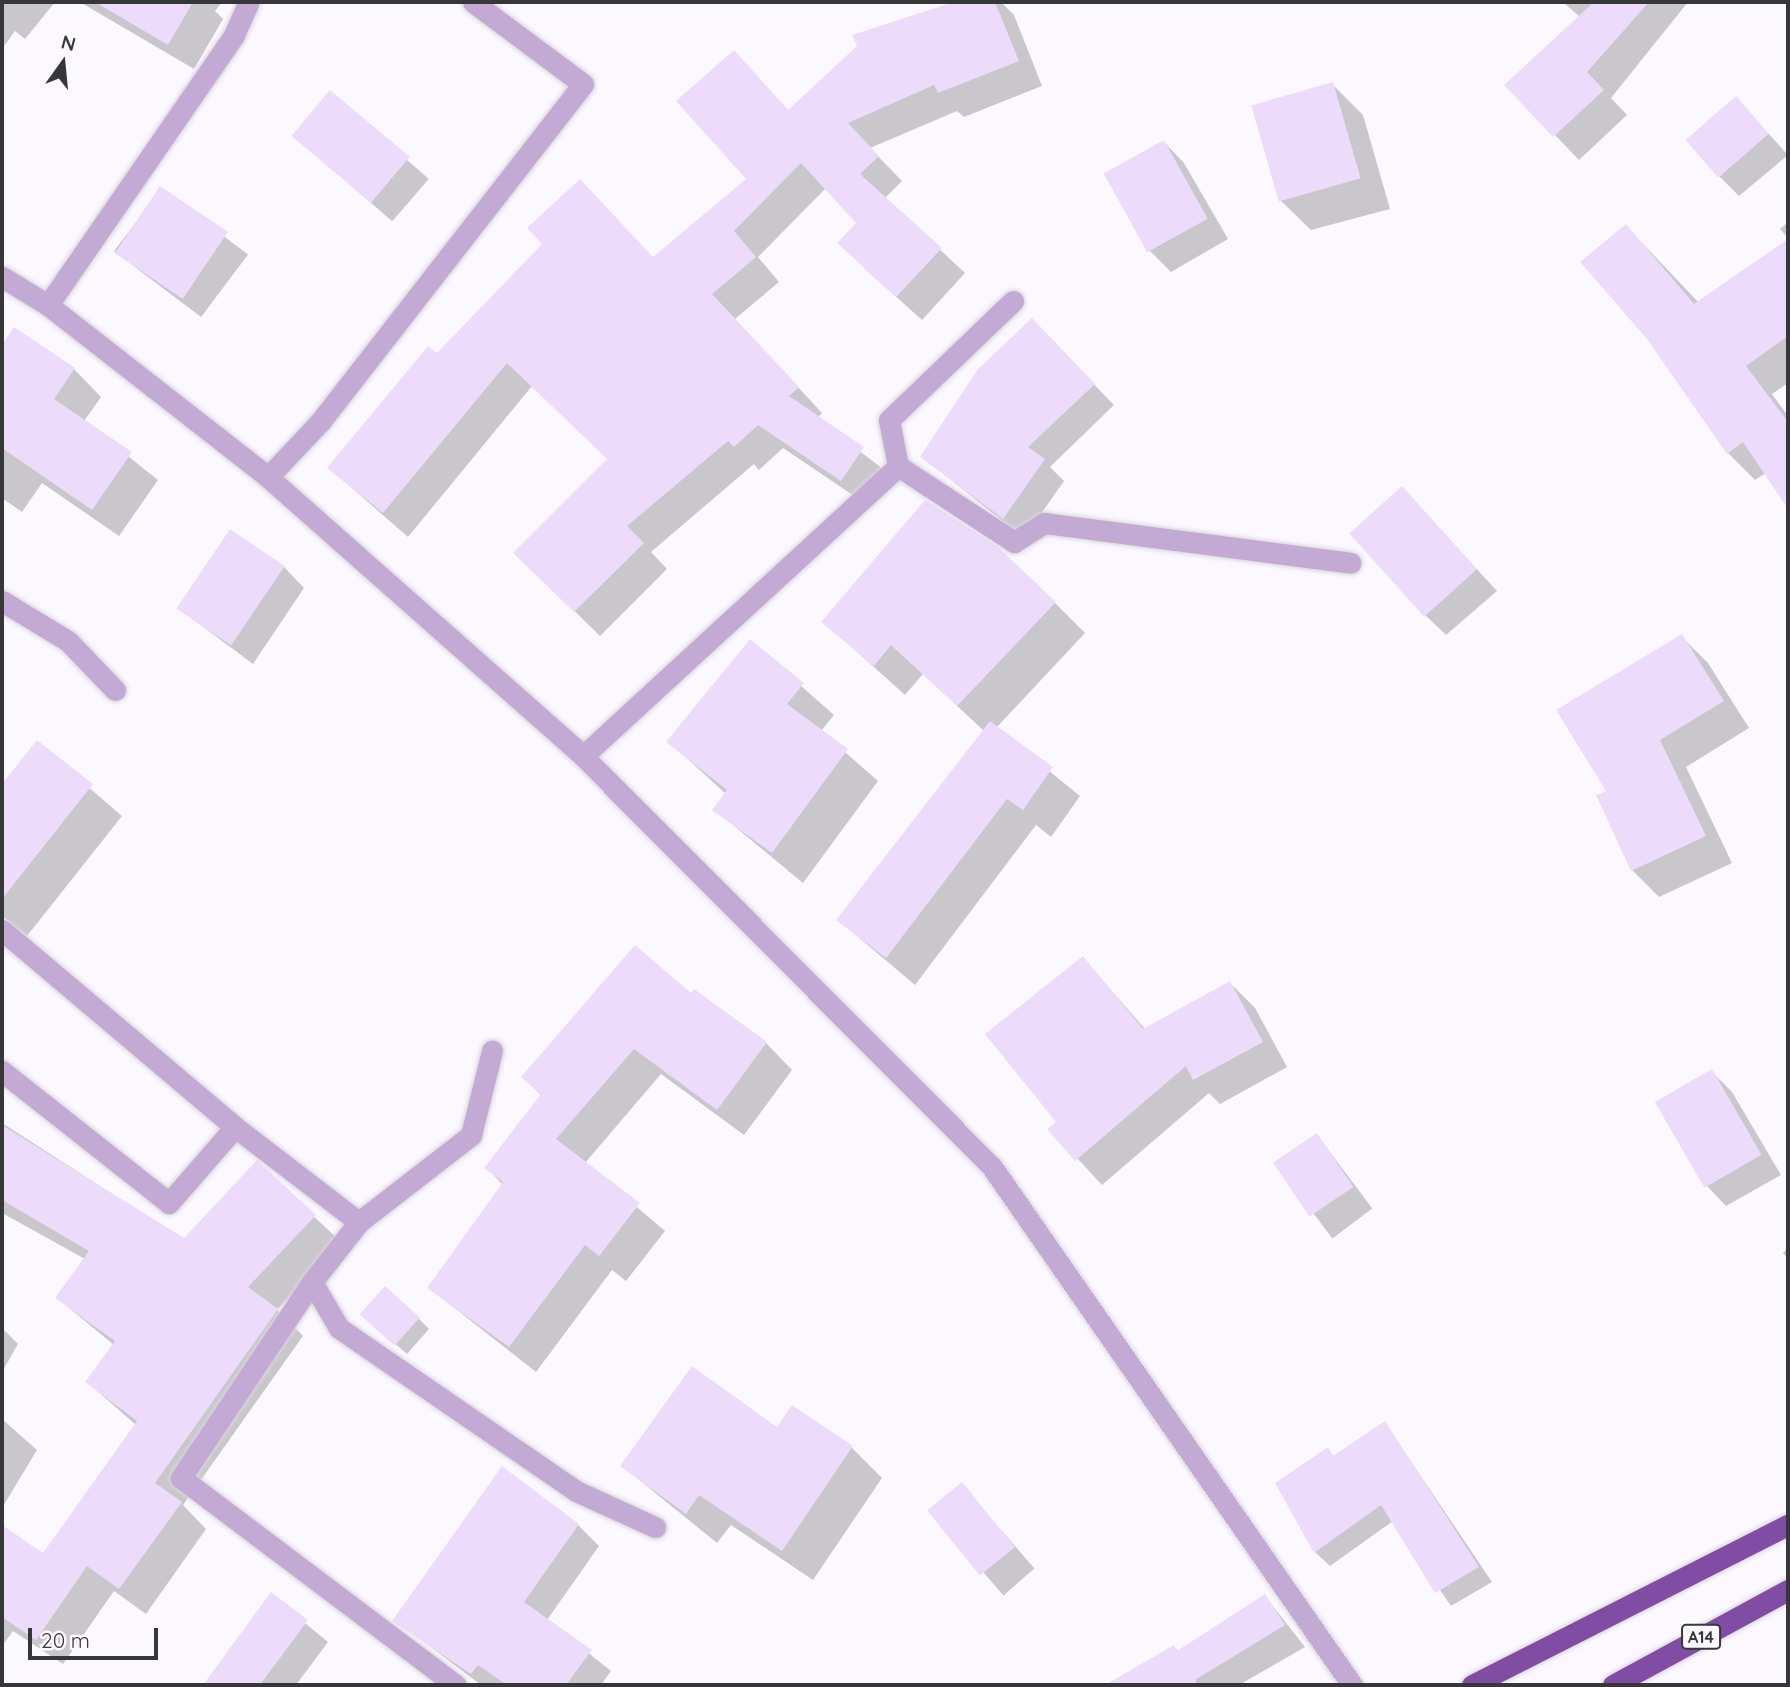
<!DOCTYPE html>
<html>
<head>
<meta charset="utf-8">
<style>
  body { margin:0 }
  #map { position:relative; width:1790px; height:1687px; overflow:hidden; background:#fcf8ff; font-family:Quicksand,sans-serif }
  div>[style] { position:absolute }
  .shadow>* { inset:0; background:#0003; transform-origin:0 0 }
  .building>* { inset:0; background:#eddbfc; transform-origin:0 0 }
  .roads { filter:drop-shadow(0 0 2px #d9d5db) drop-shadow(0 0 2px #d9d5db) }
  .street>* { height:21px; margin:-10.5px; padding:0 10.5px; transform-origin:10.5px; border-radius:10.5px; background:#c2aad4 }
  .highway>* { height:21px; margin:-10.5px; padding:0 10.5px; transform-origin:10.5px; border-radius:10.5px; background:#814ca3 }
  span { translate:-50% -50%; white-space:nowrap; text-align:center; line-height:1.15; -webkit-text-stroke:5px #fcf8ff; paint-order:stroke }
  .shield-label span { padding:2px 5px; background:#fcf8ff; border:2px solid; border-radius:5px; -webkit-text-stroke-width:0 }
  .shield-label { font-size:16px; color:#373638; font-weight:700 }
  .frame { position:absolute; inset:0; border:4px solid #373638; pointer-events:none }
  .north { position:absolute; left:28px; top:28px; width:70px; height:70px; -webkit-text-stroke:5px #fcf8ff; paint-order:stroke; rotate:15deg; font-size:19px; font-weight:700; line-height:28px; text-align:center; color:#373638 }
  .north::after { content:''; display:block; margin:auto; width:24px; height:32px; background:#373638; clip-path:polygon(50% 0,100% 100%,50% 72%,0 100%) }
  .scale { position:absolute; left:28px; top:1628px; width:130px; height:32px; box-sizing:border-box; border:4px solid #373638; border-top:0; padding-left:9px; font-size:21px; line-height:24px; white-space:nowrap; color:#373638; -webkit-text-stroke:5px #fcf8ff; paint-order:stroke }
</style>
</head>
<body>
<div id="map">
  <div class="shadow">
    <div style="clip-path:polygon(2px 2px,55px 2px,25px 39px,15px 31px,2px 49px)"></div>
    <div style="clip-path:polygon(80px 2px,222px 2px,215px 11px,223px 19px,194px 69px)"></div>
    <div style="clip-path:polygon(955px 2px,1001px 2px,1014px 15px,1042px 86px,964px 117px,957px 111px,870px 148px,902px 181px,885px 198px,965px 273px,922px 320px,864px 268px,858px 223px,826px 188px,758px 257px,779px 282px,735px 319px,822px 413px,817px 418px,888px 473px,866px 504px,783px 448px,759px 470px,754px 464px,651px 552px,667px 569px,600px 636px,515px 553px,609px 459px,532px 386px,408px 537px,329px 468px,437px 356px,654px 258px,748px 179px,734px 52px,789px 111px,859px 47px,854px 36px)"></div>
    <div style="clip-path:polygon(1563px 2px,1688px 2px,1611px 98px,1627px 115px,1579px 160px,1507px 85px,1580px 17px)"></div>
    <div style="clip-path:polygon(1332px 84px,1363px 115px,1390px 209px,1311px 230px,1280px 200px)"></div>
    <div style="left:330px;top:93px;width:131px;height:56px;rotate:41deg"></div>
    <div style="clip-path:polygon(1736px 98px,1788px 155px,1739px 196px,1719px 176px)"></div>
    <div style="clip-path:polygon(1164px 142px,1184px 163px,1228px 239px,1171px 272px,1150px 251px)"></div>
    <div style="left:161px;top:189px;width:109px;height:78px;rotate:37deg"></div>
    <div style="clip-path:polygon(1788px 222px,1788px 238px,1780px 229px)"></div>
    <div style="clip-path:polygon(1626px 226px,1700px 304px,1788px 242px,1788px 383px,1772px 394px,1788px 416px,1788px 499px,1766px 473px,1755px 480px,1728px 453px)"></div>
    <div style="clip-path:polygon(14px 330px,74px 369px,101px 397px,84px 421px,158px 480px,119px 536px,42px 483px,22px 512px,2px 498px,2px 348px)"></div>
    <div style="clip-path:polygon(1052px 341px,1114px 405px,1050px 467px,1064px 481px,1024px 538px,922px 457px)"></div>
    <div style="clip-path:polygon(1402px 488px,1497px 591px,1446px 635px,1425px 615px)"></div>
    <div style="clip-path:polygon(284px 567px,304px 588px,253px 664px,178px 608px)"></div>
    <div style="clip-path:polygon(1055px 603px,1085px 633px,996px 728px,1080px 796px,1051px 837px,1036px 825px,915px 985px,838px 920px,984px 731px,923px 674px,905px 695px,824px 622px)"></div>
    <div style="clip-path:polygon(1681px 636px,1708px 663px,1749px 728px,1686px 767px,1732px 863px,1659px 897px,1632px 870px,1608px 791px)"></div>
    <div style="clip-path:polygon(750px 641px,834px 715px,821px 731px,878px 781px,803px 883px,715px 810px,726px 794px,669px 742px)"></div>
    <div style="clip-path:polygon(37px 743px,122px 816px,27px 936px,2px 916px,2px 787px)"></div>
    <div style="clip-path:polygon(1083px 958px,1145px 1029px,1230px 983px,1255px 1008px,1287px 1067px,1220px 1104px,1209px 1093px,1102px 1185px,1050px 1129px,1058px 1122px)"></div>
    <div style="clip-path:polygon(691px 996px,766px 1043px,792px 1070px,744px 1135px,661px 1074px,585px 1163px,665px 1231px,626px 1281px,612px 1270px,536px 1372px,429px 1288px,503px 1185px,487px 1168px,542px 1096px,523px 1077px)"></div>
    <div style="clip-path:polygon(1711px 1071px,1732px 1092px,1781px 1175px,1726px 1206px,1706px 1185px)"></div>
    <div style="clip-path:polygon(2px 1123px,184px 1240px,257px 1163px,341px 1242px,277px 1310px,303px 1336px,183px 1505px,206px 1529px,146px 1614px,114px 1591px,63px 1664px,13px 1631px,2px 1646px,2px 1527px,43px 1555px,136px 1425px,87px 1382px,114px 1345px,57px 1298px,85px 1259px,2px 1213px)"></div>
    <div style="left:1317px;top:1135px;width:92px;height:50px;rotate:53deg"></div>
    <div style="clip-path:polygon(1788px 1248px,1788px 1259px,1783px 1253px)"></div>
    <div style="clip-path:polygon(419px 1319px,429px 1329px,407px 1354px,372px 1324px)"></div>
    <div style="clip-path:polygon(2px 1328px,18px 1344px,2px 1372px)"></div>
    <div style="clip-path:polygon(2px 1419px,37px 1450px,2px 1508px)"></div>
    <div style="clip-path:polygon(1385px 1423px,1492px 1582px,1451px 1606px,1393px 1521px,1330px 1566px,1315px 1552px,1328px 1450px,1335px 1457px)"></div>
    <div style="clip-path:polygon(777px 1430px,852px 1448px,882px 1478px,813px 1580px,731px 1525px,717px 1543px,622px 1466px)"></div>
    <div style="left:961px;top:1484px;width:112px;height:41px;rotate:49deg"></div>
    <div style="clip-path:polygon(578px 1525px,599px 1546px,547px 1620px,611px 1671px,601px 1685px,481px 1685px,395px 1620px)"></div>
    <div style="clip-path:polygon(271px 1595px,328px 1642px,296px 1685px,215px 1685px)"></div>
    <div style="clip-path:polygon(1265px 1596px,1305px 1647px,1239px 1685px,1109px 1685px,1174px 1647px,1179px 1652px)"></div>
  </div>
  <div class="building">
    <div style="clip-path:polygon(95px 2px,193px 2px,168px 45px)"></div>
    <div style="clip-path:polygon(954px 2px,995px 2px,1019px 61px,938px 93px,934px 85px,848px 123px,879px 156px,860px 174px,942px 248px,896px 297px,837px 243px,856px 223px,801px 163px,734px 231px,756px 257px,712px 294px,799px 387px,789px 396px,864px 447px,841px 481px,758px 425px,734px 447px,728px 441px,627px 526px,644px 543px,574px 612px,513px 553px,607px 459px,507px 363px,383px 513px,327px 468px,428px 346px,437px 353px,542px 244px,527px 228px,580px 179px,653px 257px,746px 179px,676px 101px,734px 50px,788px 110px,857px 46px,852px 35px)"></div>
    <div style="clip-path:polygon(1594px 2px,1649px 2px,1587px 72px,1604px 90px,1553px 137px,1504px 85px)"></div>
    <div style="left:1333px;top:82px;width:100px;height:85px;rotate:74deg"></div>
    <div style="left:330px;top:90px;width:104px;height:60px;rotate:40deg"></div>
    <div style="left:1736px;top:96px;width:50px;height:67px;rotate:49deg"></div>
    <div style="left:1164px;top:140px;width:90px;height:69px;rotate:61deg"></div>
    <div style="left:160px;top:186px;width:82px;height:81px;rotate:34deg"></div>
    <div style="clip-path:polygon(1626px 224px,1694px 304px,1788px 239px,1788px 336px,1746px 366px,1788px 422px,1788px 509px,1743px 442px,1727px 454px,1647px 339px,1580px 262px)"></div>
    <div style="clip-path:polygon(1032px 318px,1095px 384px,1028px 447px,1045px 459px,1003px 519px,920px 457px,978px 369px)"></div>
    <div style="clip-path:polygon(14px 327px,75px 368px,54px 399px,132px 452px,92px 510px,2px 448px,2px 345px)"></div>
    <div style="left:1402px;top:486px;width:112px;height:71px;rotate:48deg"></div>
    <div style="clip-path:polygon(925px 500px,998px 547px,1056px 602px,957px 706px,891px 645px,874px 666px,821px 622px)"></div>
    <div style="left:230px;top:529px;width:66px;height:96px;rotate:34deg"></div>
    <div style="clip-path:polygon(1682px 634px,1724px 701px,1660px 740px,1706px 836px,1631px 871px,1596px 795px,1606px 791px,1556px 710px)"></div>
    <div style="clip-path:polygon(750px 639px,804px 683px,787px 704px,848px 749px,772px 853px,712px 810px,727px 790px,666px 742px)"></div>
    <div style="clip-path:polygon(990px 721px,1053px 767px,1023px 810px,1007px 799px,886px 958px,836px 920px)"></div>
    <div style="clip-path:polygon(37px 740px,93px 784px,2px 899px,2px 784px)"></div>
    <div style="clip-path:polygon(635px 945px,691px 993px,694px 989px,767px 1042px,717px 1110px,634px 1049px,556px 1139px,640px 1203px,599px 1256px,585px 1245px,509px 1347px,427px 1288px,503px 1182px,484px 1168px,541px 1094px,521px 1077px)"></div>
    <div style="clip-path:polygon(1083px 956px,1143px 1029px,1230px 981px,1263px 1042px,1193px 1080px,1186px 1066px,1075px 1161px,1047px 1129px,1056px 1122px,985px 1034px)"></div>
    <div style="left:1712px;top:1069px;width:99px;height:66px;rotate:60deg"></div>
    <div style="clip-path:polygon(2px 1125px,184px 1238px,257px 1160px,316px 1215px,248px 1287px,278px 1309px,155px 1483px,182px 1502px,119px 1589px,87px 1566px,36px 1640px,2px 1617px,2px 1525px,43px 1553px,137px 1421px,85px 1382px,115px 1341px,55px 1298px,89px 1251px,2px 1200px)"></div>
    <div style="left:1317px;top:1133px;width:65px;height:53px;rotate:56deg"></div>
    <div style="left:385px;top:1286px;width:47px;height:38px;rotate:42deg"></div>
    <div style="clip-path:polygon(692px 1366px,777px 1427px,792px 1405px,853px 1446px,782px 1551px,699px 1495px,686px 1514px,620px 1466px)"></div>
    <div style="clip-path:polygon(1385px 1421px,1479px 1567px,1435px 1593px,1381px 1505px,1314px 1553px,1275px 1483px,1328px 1447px,1333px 1456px)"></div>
    <div style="clip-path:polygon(502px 1466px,579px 1524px,524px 1602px,592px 1650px,566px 1685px,507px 1685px,478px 1665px,471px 1674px,392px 1621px)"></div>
    <div style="left:962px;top:1482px;width:84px;height:45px;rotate:51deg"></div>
    <div style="clip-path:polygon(271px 1592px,308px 1620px,260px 1685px,203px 1685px)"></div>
    <div style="clip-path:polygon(1265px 1594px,1285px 1625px,1195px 1680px,1198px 1685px,1105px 1685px,1174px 1645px,1177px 1651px)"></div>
  </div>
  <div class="roads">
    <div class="street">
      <div style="left:2px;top:277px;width:54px;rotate:31.3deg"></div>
      <div style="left:48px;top:305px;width:279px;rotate:38deg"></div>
      <div style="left:268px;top:477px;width:421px;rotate:41.5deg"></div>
      <div style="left:583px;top:756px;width:580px;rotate:45.14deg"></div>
      <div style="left:992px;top:1167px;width:631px;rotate:55.2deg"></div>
      <div style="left:48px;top:305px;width:328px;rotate:-55.4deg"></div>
      <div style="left:234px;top:35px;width:36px;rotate:-66deg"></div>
      <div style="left:898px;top:466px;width:139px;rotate:33.2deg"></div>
      <div style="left:1014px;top:542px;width:36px;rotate:-32deg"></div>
      <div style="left:1044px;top:523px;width:309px;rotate:7.4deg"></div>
      <div style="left:268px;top:477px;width:76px;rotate:-46.6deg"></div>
      <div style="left:320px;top:422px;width:428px;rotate:-52.1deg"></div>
      <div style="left:583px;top:84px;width:137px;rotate:-143.3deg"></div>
      <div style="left:2px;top:601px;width:77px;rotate:31.2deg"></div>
      <div style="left:68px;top:641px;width:68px;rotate:46.2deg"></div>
      <div style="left:583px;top:756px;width:428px;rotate:-42.6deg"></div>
      <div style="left:898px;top:466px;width:47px;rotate:-101.1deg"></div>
      <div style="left:889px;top:420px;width:172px;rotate:-43.8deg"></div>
      <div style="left:2px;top:930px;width:305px;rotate:40.2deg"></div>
      <div style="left:235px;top:1127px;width:101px;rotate:131deg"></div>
      <div style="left:169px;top:1203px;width:213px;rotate:-141.7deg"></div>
      <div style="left:235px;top:1127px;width:156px;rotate:37.5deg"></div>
      <div style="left:359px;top:1222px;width:142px;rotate:-37.8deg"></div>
      <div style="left:471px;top:1135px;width:87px;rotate:-76deg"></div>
      <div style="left:359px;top:1222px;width:76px;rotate:128.1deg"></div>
      <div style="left:312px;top:1282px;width:53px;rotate:59.6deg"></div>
      <div style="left:339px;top:1328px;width:288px;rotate:34.5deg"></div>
      <div style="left:576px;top:1491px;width:87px;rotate:24.5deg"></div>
      <div style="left:312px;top:1282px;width:236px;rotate:123.8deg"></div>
      <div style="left:181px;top:1478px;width:344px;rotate:37deg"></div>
    </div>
    <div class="highway">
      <div style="left:1472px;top:1685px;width:354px;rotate:-26.9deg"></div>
      <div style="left:1613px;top:1685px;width:199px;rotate:-28.5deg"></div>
    </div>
  </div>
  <div class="shield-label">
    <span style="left:1701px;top:1637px">A14</span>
  </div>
  <div class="frame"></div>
  <div class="north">N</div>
  <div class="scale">20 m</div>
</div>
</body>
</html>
